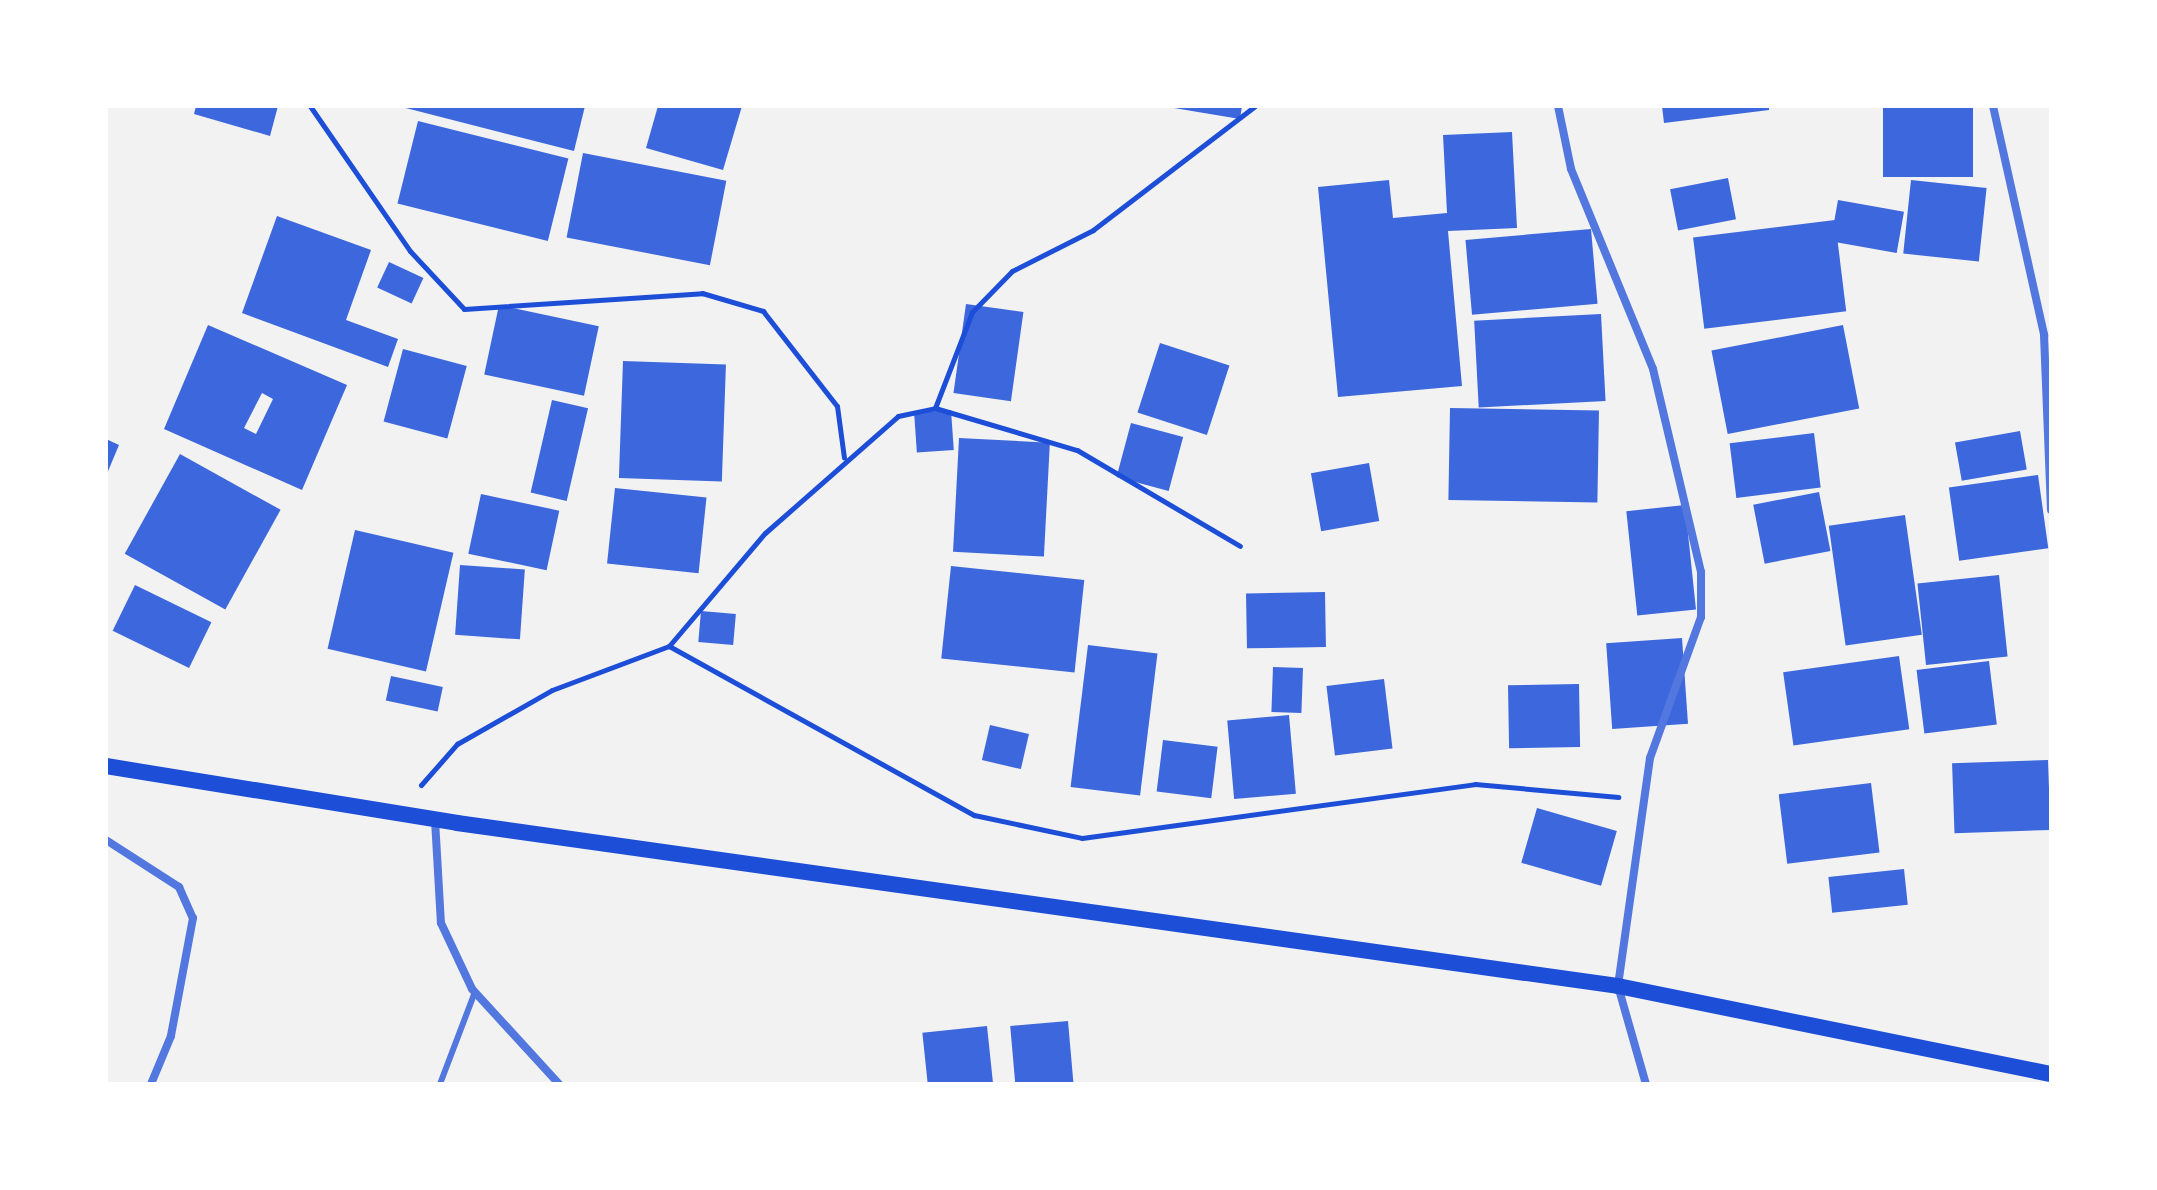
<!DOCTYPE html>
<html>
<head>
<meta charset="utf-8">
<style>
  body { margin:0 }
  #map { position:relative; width:2157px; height:1190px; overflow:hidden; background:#f2f2f2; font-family:"Roboto Condensed",sans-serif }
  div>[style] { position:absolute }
  .building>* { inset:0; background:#3d67dc; transform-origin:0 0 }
  .path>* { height:5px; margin:-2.5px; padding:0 2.5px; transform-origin:2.5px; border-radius:2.5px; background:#1d4ed8 }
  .service>* { height:6px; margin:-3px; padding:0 3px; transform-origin:3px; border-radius:3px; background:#5277de }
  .minor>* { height:8px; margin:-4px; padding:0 4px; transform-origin:4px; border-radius:4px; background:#5277de }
  .secondary>* { height:16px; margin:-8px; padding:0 8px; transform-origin:8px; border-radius:8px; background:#1d4ed8 }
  span { translate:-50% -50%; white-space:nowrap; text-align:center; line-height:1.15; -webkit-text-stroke:6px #fff; paint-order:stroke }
  .frame { position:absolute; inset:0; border:108px solid #fff; pointer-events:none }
</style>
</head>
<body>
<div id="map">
  <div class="building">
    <div style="clip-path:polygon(196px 106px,278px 106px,270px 136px,194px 114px)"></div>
    <div style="clip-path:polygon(398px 106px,585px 106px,574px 151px)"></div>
    <div style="clip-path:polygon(658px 106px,742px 106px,723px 170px,646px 148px)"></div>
    <div style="clip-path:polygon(1162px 106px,1242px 106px,1240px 119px)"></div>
    <div style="clip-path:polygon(1662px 106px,1769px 106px,1769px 110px,1664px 123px)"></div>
    <div style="left:1883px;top:106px;width:90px;height:71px"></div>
    <div style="left:418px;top:121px;width:155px;height:85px;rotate:14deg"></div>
    <div style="clip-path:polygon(1512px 132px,1517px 228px,1448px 231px,1462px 386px,1338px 397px,1318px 187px,1389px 180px,1393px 218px,1447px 213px,1443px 135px)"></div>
    <div style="left:583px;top:153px;width:146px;height:86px;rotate:11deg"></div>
    <div style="left:1728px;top:178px;width:42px;height:59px;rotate:79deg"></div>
    <div style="left:1911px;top:180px;width:76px;height:74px;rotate:6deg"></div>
    <div style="left:1838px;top:200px;width:67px;height:42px;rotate:10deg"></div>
    <div style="clip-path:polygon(277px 216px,371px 250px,346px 320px,398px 339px,388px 367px,242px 313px)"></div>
    <div style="left:1835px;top:220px;width:92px;height:143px;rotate:83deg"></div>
    <div style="left:1591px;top:229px;width:75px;height:126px;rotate:85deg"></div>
    <div style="left:389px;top:262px;width:38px;height:28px;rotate:25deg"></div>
    <div style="left:966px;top:304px;width:58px;height:90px;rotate:8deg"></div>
    <div style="left:499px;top:305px;width:102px;height:71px;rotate:12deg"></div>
    <div style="left:1601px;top:314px;width:87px;height:127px;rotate:87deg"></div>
    <div style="clip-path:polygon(evenodd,208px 325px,347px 385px,302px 490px,164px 429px,208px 325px,262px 393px,273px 399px,256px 434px,244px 428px,262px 393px)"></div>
    <div style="left:1843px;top:325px;width:85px;height:134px;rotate:79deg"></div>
    <div style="left:1160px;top:343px;width:73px;height:73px;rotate:18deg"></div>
    <div style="left:403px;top:349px;width:66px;height:75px;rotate:15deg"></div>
    <div style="left:623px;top:361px;width:103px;height:117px;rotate:2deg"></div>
    <div style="left:552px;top:400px;width:37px;height:95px;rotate:13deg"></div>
    <div style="left:1450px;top:408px;width:149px;height:92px;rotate:1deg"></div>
    <div style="left:951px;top:410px;width:40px;height:37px;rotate:86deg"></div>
    <div style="left:1131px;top:423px;width:54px;height:56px;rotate:15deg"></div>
    <div style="left:2020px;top:431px;width:39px;height:66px;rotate:80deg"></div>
    <div style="left:1814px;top:433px;width:55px;height:85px;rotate:83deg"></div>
    <div style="left:959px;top:438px;width:91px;height:114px;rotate:3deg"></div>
    <div style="clip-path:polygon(106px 439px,119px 445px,106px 476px)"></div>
    <div style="left:180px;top:454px;width:115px;height:114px;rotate:29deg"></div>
    <div style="left:1369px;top:463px;width:59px;height:59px;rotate:80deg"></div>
    <div style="left:2038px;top:475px;width:74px;height:90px;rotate:82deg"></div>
    <div style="left:615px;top:488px;width:92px;height:76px;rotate:6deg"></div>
    <div style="left:1819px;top:492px;width:60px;height:67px;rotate:79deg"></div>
    <div style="left:481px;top:494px;width:80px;height:61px;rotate:12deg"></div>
    <div style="left:1685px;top:505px;width:105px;height:59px;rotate:84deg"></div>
    <div style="left:1905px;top:515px;width:121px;height:77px;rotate:82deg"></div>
    <div style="left:355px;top:530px;width:101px;height:122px;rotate:13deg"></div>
    <div style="left:460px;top:565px;width:65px;height:70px;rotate:4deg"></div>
    <div style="left:951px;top:566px;width:134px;height:93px;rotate:6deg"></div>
    <div style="left:1999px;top:575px;width:82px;height:82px;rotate:84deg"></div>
    <div style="left:135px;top:585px;width:85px;height:51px;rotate:26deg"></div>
    <div style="left:1325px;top:592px;width:55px;height:79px;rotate:89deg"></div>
    <div style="left:701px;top:611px;width:35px;height:31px;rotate:5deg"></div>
    <div style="left:1682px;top:638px;width:86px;height:76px;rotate:86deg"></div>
    <div style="left:1088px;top:645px;width:70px;height:143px;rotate:7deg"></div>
    <div style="left:1899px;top:656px;width:74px;height:117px;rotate:82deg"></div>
    <div style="left:1989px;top:661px;width:64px;height:73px;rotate:83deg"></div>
    <div style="left:1273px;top:667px;width:30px;height:45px;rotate:2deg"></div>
    <div style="left:391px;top:676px;width:53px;height:25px;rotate:12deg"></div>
    <div style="left:1384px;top:679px;width:70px;height:58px;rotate:83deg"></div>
    <div style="left:1579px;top:684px;width:63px;height:71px;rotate:89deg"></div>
    <div style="left:1289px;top:715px;width:79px;height:62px;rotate:85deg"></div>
    <div style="left:990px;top:725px;width:40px;height:36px;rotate:13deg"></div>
    <div style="left:1163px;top:740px;width:55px;height:52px;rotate:7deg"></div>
    <div style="left:2048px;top:760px;width:70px;height:96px;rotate:88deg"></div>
    <div style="left:1871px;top:783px;width:70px;height:93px;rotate:83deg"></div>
    <div style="left:1537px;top:808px;width:83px;height:57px;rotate:16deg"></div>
    <div style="left:1904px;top:869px;width:36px;height:76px;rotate:84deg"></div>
    <div style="left:1068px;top:1021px;width:63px;height:58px;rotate:85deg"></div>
    <div style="left:987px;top:1026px;width:58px;height:65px;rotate:84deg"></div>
  </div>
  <div class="path">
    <div style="left:310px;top:106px;width:176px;rotate:55.4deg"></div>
    <div style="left:410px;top:251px;width:79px;rotate:47deg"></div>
    <div style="left:464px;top:309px;width:239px;rotate:-3.8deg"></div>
    <div style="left:702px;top:293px;width:64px;rotate:16.4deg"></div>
    <div style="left:763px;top:311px;width:120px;rotate:52.1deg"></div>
    <div style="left:837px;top:406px;width:52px;rotate:82.3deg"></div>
    <div style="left:935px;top:408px;width:103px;rotate:-68.9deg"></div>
    <div style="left:972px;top:312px;width:57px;rotate:-45.7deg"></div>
    <div style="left:1012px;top:271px;width:91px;rotate:-26.8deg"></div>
    <div style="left:1093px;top:230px;width:204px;rotate:-37.4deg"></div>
    <div style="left:669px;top:646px;width:349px;rotate:29deg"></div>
    <div style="left:974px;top:815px;width:110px;rotate:12deg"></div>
    <div style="left:1082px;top:838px;width:397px;rotate:-7.8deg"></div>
    <div style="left:1475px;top:784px;width:144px;rotate:5.2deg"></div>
    <div style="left:421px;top:785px;width:55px;rotate:-48.7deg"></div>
    <div style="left:457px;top:744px;width:109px;rotate:-29.6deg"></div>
    <div style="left:552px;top:690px;width:125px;rotate:-20.6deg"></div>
    <div style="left:669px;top:646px;width:148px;rotate:-49.7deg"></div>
    <div style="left:765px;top:533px;width:177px;rotate:-41.3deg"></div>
    <div style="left:898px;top:416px;width:38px;rotate:-12deg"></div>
    <div style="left:935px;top:408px;width:148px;rotate:16.5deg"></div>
    <div style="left:1077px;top:450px;width:189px;rotate:30.5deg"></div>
  </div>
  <div class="service">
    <div style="left:440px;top:1084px;width:98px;rotate:-69.2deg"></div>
  </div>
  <div class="minor">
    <div style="left:1558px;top:106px;width:64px;rotate:78.3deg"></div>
    <div style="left:1571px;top:169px;width:216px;rotate:67.7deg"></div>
    <div style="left:1653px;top:369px;width:209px;rotate:76.7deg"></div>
    <div style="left:1701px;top:572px;width:45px;rotate:90deg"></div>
    <div style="left:1701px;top:617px;width:150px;rotate:109.9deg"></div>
    <div style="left:1650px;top:758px;width:230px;rotate:98deg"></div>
    <div style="left:1618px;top:986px;width:102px;rotate:74.1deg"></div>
    <div style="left:1993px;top:106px;width:235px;rotate:77.4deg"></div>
    <div style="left:2044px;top:335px;width:175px;rotate:87.7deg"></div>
    <div style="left:435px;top:820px;width:103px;rotate:86.7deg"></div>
    <div style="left:441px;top:923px;width:73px;rotate:64.8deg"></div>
    <div style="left:472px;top:989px;width:129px;rotate:47.5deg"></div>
    <div style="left:106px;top:840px;width:87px;rotate:32.8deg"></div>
    <div style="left:179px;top:887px;width:34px;rotate:66deg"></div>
    <div style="left:193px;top:918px;width:120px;rotate:100.6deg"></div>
    <div style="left:171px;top:1036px;width:52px;rotate:112.6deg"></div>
  </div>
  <div class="secondary">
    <div style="left:106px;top:766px;width:356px;rotate:9.2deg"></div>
    <div style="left:457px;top:823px;width:1172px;rotate:7.99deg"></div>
    <div style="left:1618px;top:986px;width:442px;rotate:11.5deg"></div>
  </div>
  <div class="frame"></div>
</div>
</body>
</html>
